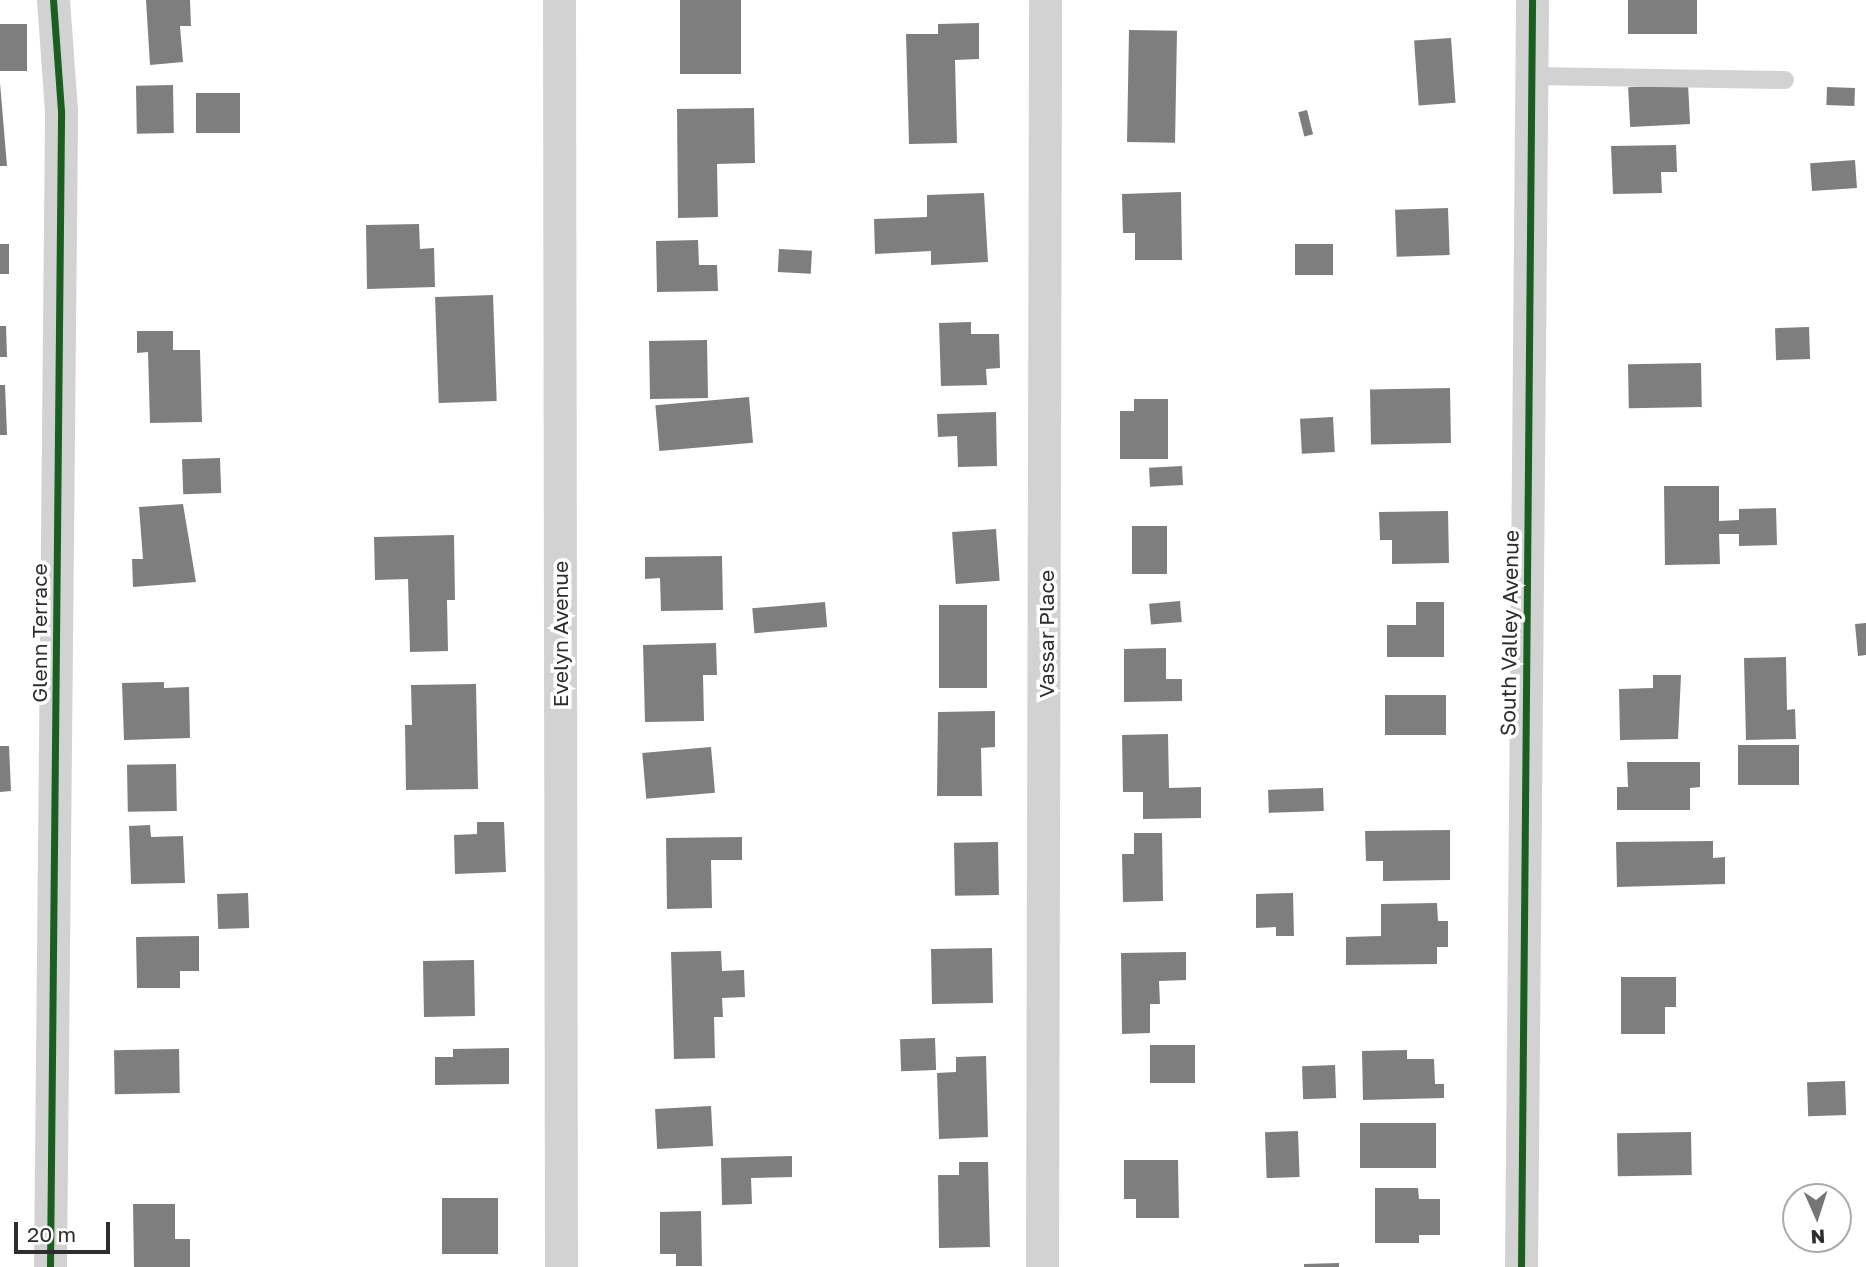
<!DOCTYPE html>
<html>
<head>
<meta charset="utf-8">
<style>
  body { margin:0 }
  #map { position:relative; width:1866px; height:1267px; overflow:hidden; background:#fff; font-family:"Golos Text",sans-serif }
  div>[style] { position:absolute }
  .building>* { inset:0; background:#7e7e7e; transform-origin:0 0 }
  .lane>* { height:18px; margin:-9px; padding:0 9px; transform-origin:9px; border-radius:9px; background:#d2d2d2 }
  .street>* { height:33px; margin:-16.5px; padding:0 16.5px; transform-origin:16.5px; border-radius:16.5px; background:#d2d2d2 }
  .cycleway>* { height:7px; margin:-3.5px; padding:0 3.5px; transform-origin:3.5px; border-radius:3.5px; background:#1b5e20 }
  span { translate:-50% -50%; white-space:nowrap; text-align:center; line-height:1.15; -webkit-text-stroke:7px #fff; paint-order:stroke }
  .street-label { font-size:21px; color:#2d2d2d }
  .north { position:absolute; left:1782px; top:1183px; width:70px; height:70px; box-sizing:border-box; background:#fff; border:2px solid #ababab; border-radius:50%; rotate:177deg; font-size:19px; font-weight:700; line-height:28px; text-align:center; color:#2d2d2d }
  .north::after { content:''; display:block; margin:auto; width:24px; height:32px; background:#767676; clip-path:polygon(50% 0,100% 100%,50% 72%,0 100%) }
  .scale { position:absolute; left:14px; top:1222px; width:96px; height:32px; box-sizing:border-box; border:4px solid #2d2d2d; border-top:0; padding-left:9px; font-size:21px; line-height:24px; white-space:nowrap; color:#2d2d2d; -webkit-text-stroke:5px #fff; paint-order:stroke }
</style>
</head>
<body>
<div id="map">
  <div class="building">
    <div style="clip-path:polygon(146px 0,190px 0,191px 26px,180px 26px,183px 62px,150px 65px)"></div>
    <div style="left:680px;top:0;width:61px;height:74px"></div>
    <div style="left:1628px;top:0;width:69px;height:34px"></div>
    <div style="clip-path:polygon(979px 23px,979px 59px,955px 60px,957px 143px,909px 144px,906px 34px,938px 34px,938px 24px)"></div>
    <div style="left:0;top:24px;width:27px;height:47px"></div>
    <div style="left:1129px;top:30px;width:48px;height:112px;rotate:1deg"></div>
    <div style="left:1451px;top:38px;width:65px;height:37px;rotate:86deg"></div>
    <div style="clip-path:polygon(0 83px,7px 166px,0 166px)"></div>
    <div style="left:1688px;top:84px;width:40px;height:60px;rotate:87deg"></div>
    <div style="left:173px;top:85px;width:48px;height:37px;rotate:89deg"></div>
    <div style="left:1827px;top:87px;width:28px;height:18px;rotate:2deg"></div>
    <div style="left:240px;top:93px;width:40px;height:44px;rotate:90deg"></div>
    <div style="clip-path:polygon(754px 108px,755px 163px,717px 164px,718px 217px,678px 218px,677px 109px)"></div>
    <div style="left:1307px;top:110px;width:25px;height:9px;rotate:76deg"></div>
    <div style="clip-path:polygon(1676px 145px,1677px 172px,1661px 172px,1662px 193px,1613px 194px,1611px 146px)"></div>
    <div style="left:1855px;top:160px;width:28px;height:45px;rotate:86deg"></div>
    <div style="clip-path:polygon(1181px 192px,1182px 260px,1135px 260px,1135px 233px,1123px 233px,1122px 194px)"></div>
    <div style="clip-path:polygon(984px 193px,988px 262px,931px 265px,931px 251px,875px 254px,874px 219px,927px 217px,927px 195px)"></div>
    <div style="left:1448px;top:208px;width:47px;height:53px;rotate:88deg"></div>
    <div style="clip-path:polygon(419px 224px,420px 249px,434px 248px,435px 287px,367px 289px,366px 225px)"></div>
    <div style="clip-path:polygon(698px 240px,699px 265px,717px 265px,718px 291px,657px 292px,656px 241px)"></div>
    <div style="left:0;top:244px;width:9px;height:30px"></div>
    <div style="left:1295px;top:244px;width:38px;height:31px"></div>
    <div style="left:779px;top:249px;width:33px;height:23px;rotate:3deg"></div>
    <div style="left:493px;top:295px;width:106px;height:58px;rotate:88deg"></div>
    <div style="clip-path:polygon(971px 322px,971px 334px,999px 334px,1000px 368px,986px 369px,987px 385px,941px 386px,939px 323px)"></div>
    <div style="clip-path:polygon(0 326px,6px 326px,7px 357px,0 357px)"></div>
    <div style="left:1809px;top:327px;width:32px;height:34px;rotate:88deg"></div>
    <div style="clip-path:polygon(137px 331px,173px 331px,173px 350px,200px 350px,202px 422px,150px 423px,148px 352px,137px 353px)"></div>
    <div style="left:707px;top:340px;width:58px;height:58px;rotate:89deg"></div>
    <div style="left:1701px;top:363px;width:44px;height:73px;rotate:89deg"></div>
    <div style="clip-path:polygon(0 385px,5px 385px,7px 435px,0 435px)"></div>
    <div style="left:1450px;top:388px;width:55px;height:80px;rotate:89deg"></div>
    <div style="left:749px;top:397px;width:46px;height:94px;rotate:85deg"></div>
    <div style="clip-path:polygon(1134px 399px,1168px 399px,1168px 459px,1120px 459px,1120px 411px,1134px 411px)"></div>
    <div style="clip-path:polygon(996px 412px,997px 466px,958px 467px,957px 436px,938px 437px,937px 414px)"></div>
    <div style="left:1333px;top:417px;width:35px;height:33px;rotate:87deg"></div>
    <div style="left:220px;top:458px;width:35px;height:38px;rotate:88deg"></div>
    <div style="left:1182px;top:466px;width:19px;height:33px;rotate:87deg"></div>
    <div style="clip-path:polygon(1664px 486px,1719px 486px,1719px 521px,1739px 520px,1739px 509px,1776px 508px,1777px 545px,1739px 546px,1739px 534px,1719px 534px,1720px 564px,1665px 565px)"></div>
    <div style="clip-path:polygon(183px 504px,196px 582px,133px 587px,132px 559px,143px 559px,139px 507px)"></div>
    <div style="clip-path:polygon(1448px 511px,1449px 563px,1392px 564px,1392px 540px,1380px 540px,1379px 512px)"></div>
    <div style="left:1132px;top:526px;width:35px;height:48px"></div>
    <div style="left:996px;top:529px;width:52px;height:44px;rotate:86deg"></div>
    <div style="clip-path:polygon(454px 535px,455px 600px,447px 600px,448px 651px,410px 652px,408px 579px,375px 580px,374px 537px)"></div>
    <div style="clip-path:polygon(722px 556px,723px 610px,661px 611px,660px 578px,645px 579px,645px 557px)"></div>
    <div style="left:1180px;top:601px;width:21px;height:31px;rotate:85deg"></div>
    <div style="left:825px;top:602px;width:25px;height:73px;rotate:85deg"></div>
    <div style="clip-path:polygon(1416px 602px,1444px 602px,1444px 657px,1387px 657px,1387px 625px,1416px 625px)"></div>
    <div style="left:939px;top:605px;width:48px;height:83px"></div>
    <div style="clip-path:polygon(1866px 623px,1866px 655px,1858px 656px,1855px 624px)"></div>
    <div style="clip-path:polygon(716px 643px,717px 675px,703px 675px,704px 721px,645px 722px,643px 645px)"></div>
    <div style="clip-path:polygon(1166px 648px,1166px 679px,1182px 679px,1182px 701px,1124px 702px,1124px 649px)"></div>
    <div style="clip-path:polygon(1786px 657px,1787px 710px,1795px 709px,1796px 739px,1746px 740px,1744px 658px)"></div>
    <div style="clip-path:polygon(1653px 675px,1681px 675px,1678px 739px,1620px 740px,1619px 689px,1653px 688px)"></div>
    <div style="clip-path:polygon(164px 682px,164px 688px,189px 687px,190px 738px,124px 740px,122px 683px)"></div>
    <div style="clip-path:polygon(476px 684px,478px 789px,406px 790px,405px 725px,412px 725px,411px 685px)"></div>
    <div style="left:1385px;top:695px;width:61px;height:40px"></div>
    <div style="clip-path:polygon(995px 711px,995px 747px,981px 748px,982px 796px,937px 796px,938px 712px)"></div>
    <div style="clip-path:polygon(1168px 734px,1169px 788px,1201px 787px,1201px 818px,1143px 819px,1143px 792px,1123px 792px,1122px 735px)"></div>
    <div style="left:1738px;top:745px;width:61px;height:40px"></div>
    <div style="clip-path:polygon(0 746px,9px 746px,11px 791px,0 792px)"></div>
    <div style="left:711px;top:747px;width:46px;height:69px;rotate:85deg"></div>
    <div style="clip-path:polygon(1627px 762px,1700px 762px,1700px 787px,1690px 788px,1690px 810px,1617px 810px,1617px 787px,1628px 787px)"></div>
    <div style="left:176px;top:764px;width:47px;height:49px;rotate:89deg"></div>
    <div style="left:1323px;top:788px;width:23px;height:55px;rotate:88deg"></div>
    <div style="clip-path:polygon(477px 822px,504px 822px,506px 872px,455px 874px,454px 835px,477px 834px)"></div>
    <div style="clip-path:polygon(150px 825px,151px 837px,183px 836px,185px 883px,131px 884px,129px 826px)"></div>
    <div style="clip-path:polygon(1450px 830px,1450px 880px,1383px 881px,1383px 861px,1366px 861px,1365px 831px)"></div>
    <div style="clip-path:polygon(1134px 833px,1162px 833px,1163px 901px,1123px 902px,1122px 854px,1134px 854px)"></div>
    <div style="clip-path:polygon(742px 837px,742px 860px,711px 860px,712px 908px,667px 909px,666px 838px)"></div>
    <div style="clip-path:polygon(1713px 841px,1713px 858px,1725px 857px,1725px 884px,1617px 887px,1616px 842px)"></div>
    <div style="left:998px;top:842px;width:53px;height:44px;rotate:89deg"></div>
    <div style="left:248px;top:893px;width:35px;height:31px;rotate:88deg"></div>
    <div style="clip-path:polygon(1293px 893px,1294px 936px,1276px 936px,1276px 927px,1256px 928px,1256px 894px)"></div>
    <div style="clip-path:polygon(1437px 903px,1438px 921px,1448px 921px,1448px 947px,1437px 947px,1437px 964px,1346px 965px,1346px 937px,1381px 936px,1381px 904px)"></div>
    <div style="clip-path:polygon(199px 936px,199px 971px,180px 971px,180px 988px,137px 988px,136px 937px)"></div>
    <div style="left:992px;top:948px;width:55px;height:61px;rotate:89deg"></div>
    <div style="clip-path:polygon(721px 951px,722px 971px,744px 970px,745px 997px,722px 998px,723px 1017px,714px 1017px,715px 1058px,674px 1059px,671px 952px)"></div>
    <div style="clip-path:polygon(1186px 952px,1186px 980px,1159px 981px,1160px 1004px,1150px 1004px,1150px 1033px,1122px 1034px,1121px 953px)"></div>
    <div style="left:474px;top:960px;width:56px;height:51px;rotate:89deg"></div>
    <div style="clip-path:polygon(1621px 977px,1676px 977px,1676px 1007px,1665px 1007px,1665px 1034px,1621px 1034px)"></div>
    <div style="left:935px;top:1038px;width:32px;height:35px;rotate:88deg"></div>
    <div style="left:1195px;top:1045px;width:38px;height:45px;rotate:90deg"></div>
    <div style="clip-path:polygon(509px 1048px,509px 1084px,435px 1085px,435px 1057px,453px 1057px,453px 1049px)"></div>
    <div style="left:179px;top:1049px;width:44px;height:65px;rotate:89deg"></div>
    <div style="clip-path:polygon(1407px 1050px,1407px 1059px,1434px 1059px,1435px 1084px,1444px 1084px,1444px 1098px,1363px 1100px,1362px 1051px)"></div>
    <div style="clip-path:polygon(986px 1056px,988px 1137px,939px 1139px,937px 1073px,956px 1072px,956px 1057px)"></div>
    <div style="left:1335px;top:1065px;width:33px;height:33px;rotate:88deg"></div>
    <div style="left:1845px;top:1081px;width:34px;height:38px;rotate:88deg"></div>
    <div style="left:711px;top:1106px;width:40px;height:56px;rotate:87deg"></div>
    <div style="left:1436px;top:1123px;width:45px;height:76px;rotate:90deg"></div>
    <div style="left:1298px;top:1131px;width:46px;height:33px;rotate:88deg"></div>
    <div style="left:1691px;top:1132px;width:43px;height:74px;rotate:89deg"></div>
    <div style="clip-path:polygon(792px 1156px,792px 1177px,751px 1178px,752px 1204px,722px 1205px,721px 1158px)"></div>
    <div style="clip-path:polygon(1124px 1160px,1178px 1160px,1179px 1218px,1136px 1218px,1136px 1199px,1124px 1199px)"></div>
    <div style="clip-path:polygon(959px 1162px,988px 1162px,990px 1247px,939px 1248px,938px 1175px,959px 1175px)"></div>
    <div style="clip-path:polygon(1375px 1188px,1418px 1188px,1419px 1199px,1440px 1199px,1440px 1235px,1419px 1235px,1419px 1243px,1375px 1243px)"></div>
    <div style="left:498px;top:1198px;width:56px;height:56px;rotate:90deg"></div>
    <div style="clip-path:polygon(133px 1204px,175px 1204px,175px 1239px,190px 1239px,190px 1267px,134px 1267px)"></div>
    <div style="clip-path:polygon(701px 1211px,702px 1266px,676px 1266px,676px 1254px,660px 1254px,660px 1212px)"></div>
    <div style="clip-path:polygon(1339px 1263px,1339px 1267px,1304px 1267px,1304px 1264px)"></div>
  </div>
  <div class="lane">
    <div style="left:1532px;top:76px;width:253px;rotate:0.9deg"></div>
  </div>
  <div class="street">
    <div style="left:559px;top:0;width:1267px;rotate:89.91deg"></div>
    <div style="left:50px;top:1267px;width:1156px;rotate:-89.45deg"></div>
    <div style="left:61px;top:111px;width:111px;rotate:-94.1deg"></div>
    <div style="left:1042px;top:1267px;width:1267px;rotate:-89.86deg"></div>
    <div style="left:1521px;top:1267px;width:1267px;rotate:-89.5deg"></div>
  </div>
  <div class="cycleway">
    <div style="left:50px;top:1267px;width:1156px;rotate:-89.45deg"></div>
    <div style="left:61px;top:111px;width:111px;rotate:-94.1deg"></div>
    <div style="left:1521px;top:1267px;width:1267px;rotate:-89.5deg"></div>
  </div>
  <div class="street-label">
    <span style="left:39px;top:633px;rotate:-90deg">Glenn Terrace</span>
    <span style="left:1509px;top:633px;rotate:-89deg">South Valley Avenue</span>
    <span style="left:560px;top:634px;rotate:-90deg">Evelyn Avenue</span>
    <span style="left:1046px;top:634px;rotate:-90deg">Vassar Place</span>
  </div>
  <div class="north">N</div>
  <div class="scale">20 m</div>
</div>
</body>
</html>
